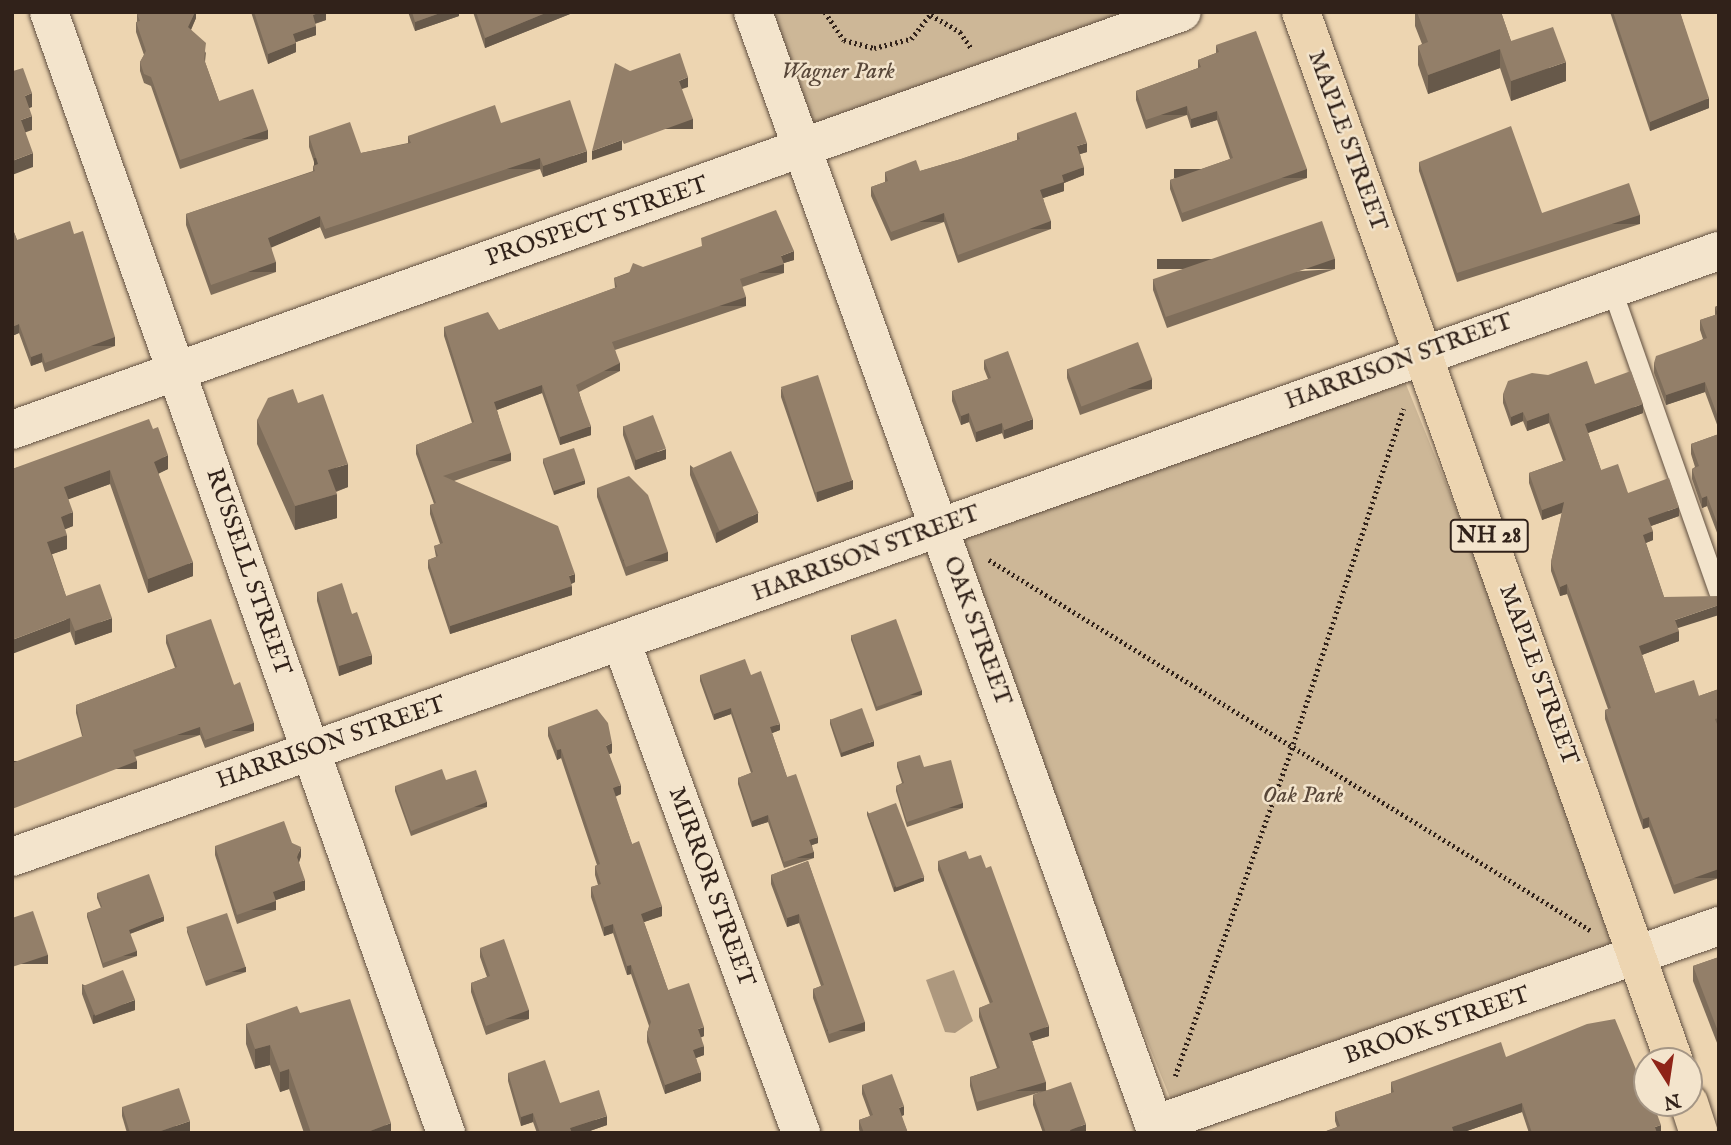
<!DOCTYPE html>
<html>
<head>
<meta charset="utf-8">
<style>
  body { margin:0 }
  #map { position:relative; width:1731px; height:1145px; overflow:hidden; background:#edd5b1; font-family:"IM FELL English",serif }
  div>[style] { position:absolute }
  .green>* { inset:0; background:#cdb797; transform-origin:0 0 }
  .water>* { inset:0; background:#ad987e }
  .path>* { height:4.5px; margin-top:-2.25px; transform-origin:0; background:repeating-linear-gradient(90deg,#31221a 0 2px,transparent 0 5.5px) }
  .roads { filter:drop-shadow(0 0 2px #604f40) drop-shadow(0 0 2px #604f40) }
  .service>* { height:19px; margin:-9.5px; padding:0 9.5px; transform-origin:9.5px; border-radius:9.5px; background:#f3e4cc }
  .minor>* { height:38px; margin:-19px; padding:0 19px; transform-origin:19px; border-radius:19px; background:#f3e4cc }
  .primary>* { height:38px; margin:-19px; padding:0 19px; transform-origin:19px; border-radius:19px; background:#edd5b1 }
  .wall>* { inset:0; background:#7e6d5a }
  .shaded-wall>* { inset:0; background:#67594a; transform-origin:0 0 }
  .building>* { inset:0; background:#937f69; transform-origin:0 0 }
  span { translate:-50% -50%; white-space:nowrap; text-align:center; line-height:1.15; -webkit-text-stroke:5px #f3e4cc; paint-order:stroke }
  .shield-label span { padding:2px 5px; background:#f3e4cc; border:2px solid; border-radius:5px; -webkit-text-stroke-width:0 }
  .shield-label { font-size:23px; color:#31221a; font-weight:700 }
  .park-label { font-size:24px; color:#584739; font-style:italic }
  .street-label { font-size:24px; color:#31221a }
  .frame { position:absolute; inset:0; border:14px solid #31221a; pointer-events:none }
  .north { position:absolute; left:1633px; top:1047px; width:70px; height:70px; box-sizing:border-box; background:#f3e4cc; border:2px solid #a59685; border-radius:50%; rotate:168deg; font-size:19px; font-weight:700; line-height:28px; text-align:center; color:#31221a }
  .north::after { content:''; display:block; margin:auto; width:24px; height:32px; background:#8f2418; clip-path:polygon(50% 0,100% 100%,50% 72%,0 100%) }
</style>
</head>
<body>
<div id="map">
  <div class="green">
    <div style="clip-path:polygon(753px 12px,1182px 12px,802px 150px)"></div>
    <div style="left:1397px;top:362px;width:639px;height:486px;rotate:68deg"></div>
  </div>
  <div class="water">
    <div style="clip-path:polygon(954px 970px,973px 1021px,955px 1033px,945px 1032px,926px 980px)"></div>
  </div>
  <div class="path">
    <div style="left:825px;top:12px;width:34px;rotate:56deg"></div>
    <div style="left:844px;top:40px;width:31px;rotate:15deg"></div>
    <div style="left:874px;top:48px;width:38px;rotate:-14deg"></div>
    <div style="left:911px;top:39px;width:34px;rotate:-52deg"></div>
    <div style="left:931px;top:15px;width:34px;rotate:30deg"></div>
    <div style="left:960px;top:32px;width:21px;rotate:55deg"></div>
    <div style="left:989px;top:560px;width:706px;rotate:31.62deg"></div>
    <div style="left:1175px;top:1076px;width:352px;rotate:-70.4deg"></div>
    <div style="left:1293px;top:744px;width:353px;rotate:-71.8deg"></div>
  </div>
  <div class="roads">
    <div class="service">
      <div style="left:1611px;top:287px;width:324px;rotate:70.6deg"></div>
    </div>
    <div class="minor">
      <div style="left:49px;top:12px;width:1189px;rotate:70.5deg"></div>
      <div style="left:753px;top:12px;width:1192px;rotate:70.18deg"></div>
      <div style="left:12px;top:430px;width:1242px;rotate:-19.66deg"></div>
      <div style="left:621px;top:641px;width:524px;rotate:69.9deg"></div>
      <div style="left:12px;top:857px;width:1811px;rotate:-19.55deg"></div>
      <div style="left:1154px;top:1125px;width:599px;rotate:-19.4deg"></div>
    </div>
    <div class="primary">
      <div style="left:1301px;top:12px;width:1113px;rotate:70.43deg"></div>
      <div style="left:1689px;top:1103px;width:32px;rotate:72deg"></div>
    </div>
  </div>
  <div class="wall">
    <div style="clip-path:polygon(196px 12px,196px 18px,191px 30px,206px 53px,205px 62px,219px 101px,268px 139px,180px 169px,151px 86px,144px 83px,140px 71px,140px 62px,144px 55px,136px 32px,136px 22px,137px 22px,137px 14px)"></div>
    <div style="clip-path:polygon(251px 12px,326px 12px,326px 20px,315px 24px,316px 35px,296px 42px,296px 52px,268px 64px)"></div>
    <div style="clip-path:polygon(408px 12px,459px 12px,459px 16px,415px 31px)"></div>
    <div style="clip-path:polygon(473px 12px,575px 12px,485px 48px)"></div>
    <div style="clip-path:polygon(1415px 12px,1501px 12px,1511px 41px,1566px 81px,1511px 101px,1500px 68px,1428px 94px,1418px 65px,1418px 46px,1422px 44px,1415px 26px)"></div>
    <div style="clip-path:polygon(1610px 12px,1680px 12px,1709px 108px,1650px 131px)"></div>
    <div style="clip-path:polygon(1216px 45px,1307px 178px,1182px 222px,1170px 189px,1170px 180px,1230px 159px,1217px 120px,1191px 128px,1187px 115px,1146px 129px,1136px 100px,1136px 91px,1198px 68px,1198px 60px,1216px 53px)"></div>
    <div style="clip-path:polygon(501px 123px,587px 162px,543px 177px,540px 169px,325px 239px,320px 227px,271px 247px,276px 272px,211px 295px,186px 225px,186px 214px,313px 171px,313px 166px,315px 165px,309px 147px,309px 136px,361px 153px,408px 143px,408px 136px)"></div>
    <div style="clip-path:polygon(1017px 133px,1087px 152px,1080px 154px,1084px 175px,1064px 183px,1064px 191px,1043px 198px,1051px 229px,958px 263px,944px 222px,891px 241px,871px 196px,871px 187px,885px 182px,885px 172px,920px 171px,961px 159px,1017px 140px)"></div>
    <div style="clip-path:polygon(1419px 162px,1542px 213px,1640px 224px,1457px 282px,1419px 171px)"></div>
    <div style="clip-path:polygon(12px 227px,17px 240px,115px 346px,45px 372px,42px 362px,31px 366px,19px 333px,12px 336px)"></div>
    <div style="clip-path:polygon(794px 260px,783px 263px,784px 273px,742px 287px,746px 306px,615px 350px,620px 371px,579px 392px,591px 435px,560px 445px,542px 393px,497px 410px,511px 461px,454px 481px,575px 582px,571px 584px,572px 595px,450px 634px,428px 568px,428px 560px,436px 557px,434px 546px,440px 544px,430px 514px,430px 505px,434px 504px,416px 454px,416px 445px,472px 423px,444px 336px,444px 327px,499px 330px,615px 288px,614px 278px,643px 267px)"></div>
    <div style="clip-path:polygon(1335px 269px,1167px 328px,1153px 290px,1153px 280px)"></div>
    <div style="clip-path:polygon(1719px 305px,1719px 430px,1705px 392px,1666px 405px,1654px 373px,1654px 363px,1703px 339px,1700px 330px,1700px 320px,1715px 315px,1715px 307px)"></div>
    <div style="clip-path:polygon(984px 360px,1033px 429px,1004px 439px,1002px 433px,976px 442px,969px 422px,961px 425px,952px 401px,952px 391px,988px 379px,984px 369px)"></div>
    <div style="clip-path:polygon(1067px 369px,1152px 389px,1080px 415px,1067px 378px)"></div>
    <div style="clip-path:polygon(1595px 384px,1643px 413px,1588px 433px,1601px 470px,1628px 493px,1679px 516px,1651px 526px,1653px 540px,1646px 543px,1664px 597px,1678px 628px,1679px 641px,1642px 655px,1655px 693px,1699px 696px,1719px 689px,1719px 878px,1674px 894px,1649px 827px,1643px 829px,1637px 812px,1605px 719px,1605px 710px,1608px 709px,1567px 594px,1560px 596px,1551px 571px,1551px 562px,1562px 513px,1542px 520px,1529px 483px,1529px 473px,1563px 461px,1549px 423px,1527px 431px,1523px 421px,1511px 426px,1503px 403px,1503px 394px)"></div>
    <div style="clip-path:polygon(781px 388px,853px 489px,817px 502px,781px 397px)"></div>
    <div style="clip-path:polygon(298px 403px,348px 487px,336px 492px,337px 518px,295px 530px,257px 444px,257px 420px)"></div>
    <div style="clip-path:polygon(623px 426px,666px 459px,635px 470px,623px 435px)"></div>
    <div style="clip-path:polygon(153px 429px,168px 469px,158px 473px,193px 576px,148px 593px,110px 484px,68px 499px,73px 526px,65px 529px,67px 549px,52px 554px,66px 596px,112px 632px,75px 645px,12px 469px)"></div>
    <div style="clip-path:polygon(1719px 434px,1719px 538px,1707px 506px,1702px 508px,1692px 479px,1692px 469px,1695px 467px,1691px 454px,1691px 444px)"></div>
    <div style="clip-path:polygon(543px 459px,585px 484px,554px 495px,543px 463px)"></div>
    <div style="clip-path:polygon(690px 465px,758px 522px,716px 543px,690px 475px)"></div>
    <div style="clip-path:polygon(597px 488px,668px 561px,626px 576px,597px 497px)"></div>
    <div style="clip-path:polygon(317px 592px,352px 614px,372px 664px,339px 676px,317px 601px)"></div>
    <div style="clip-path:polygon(166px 635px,234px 685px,254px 731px,205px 748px,200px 735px,135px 757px,137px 769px,82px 736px,76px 713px,76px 705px,175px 668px,166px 643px)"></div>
    <div style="clip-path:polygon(851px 635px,922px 695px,876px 711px,851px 640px)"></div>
    <div style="clip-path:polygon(700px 675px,751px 675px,780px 730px,772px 733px,787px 777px,818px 843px,812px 845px,814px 858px,784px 868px,768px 822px,752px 827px,738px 784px,738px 778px,751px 773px,731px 714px,714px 720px,700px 681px)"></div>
    <div style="clip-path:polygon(830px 719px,874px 746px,841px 757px,830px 724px)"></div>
    <div style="clip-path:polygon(548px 727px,612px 753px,609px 754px,621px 794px,615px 796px,632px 844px,662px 916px,644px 922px,668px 990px,704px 1036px,701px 1037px,704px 1055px,696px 1058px,701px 1081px,665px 1094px,647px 1042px,647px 1033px,649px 1026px,631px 974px,627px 975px,613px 933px,604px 936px,591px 897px,591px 887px,598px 885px,595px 875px,595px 866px,597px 865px,561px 758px,557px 760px,548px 736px)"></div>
    <div style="clip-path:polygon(897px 762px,924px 767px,963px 808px,907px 827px,896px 791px,896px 786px,902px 783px,897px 767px)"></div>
    <div style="clip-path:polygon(395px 786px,487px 807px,411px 836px,395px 791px)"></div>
    <div style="clip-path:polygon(867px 811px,924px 881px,894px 892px,867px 815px)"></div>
    <div style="clip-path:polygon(292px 843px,301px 856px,299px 863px,305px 890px,276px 900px,276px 910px,237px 924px,215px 855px,215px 846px)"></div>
    <div style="clip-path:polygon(969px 859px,1049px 1036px,1032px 1041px,1046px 1090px,1086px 1133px,1043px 1133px,1033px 1105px,1033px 1095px,1041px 1092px,977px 1111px,970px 1086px,970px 1077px,997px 1068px,979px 1017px,979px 1008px,990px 1004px,938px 870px,938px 861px)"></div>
    <div style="clip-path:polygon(808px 861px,865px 1031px,829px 1043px,813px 998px,813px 989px,821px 986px,799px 923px,787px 927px,771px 884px,771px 875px)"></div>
    <div style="clip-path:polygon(97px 893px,164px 921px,130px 934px,137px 956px,103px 968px,87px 917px,87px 913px,101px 908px,97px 898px)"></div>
    <div style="clip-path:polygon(187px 928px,246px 972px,206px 986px,187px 932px)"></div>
    <div style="clip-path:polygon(480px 948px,529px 1019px,486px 1035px,471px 992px,471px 983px,487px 977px,480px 957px)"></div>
    <div style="clip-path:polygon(1719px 957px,1719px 1048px,1693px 981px,1693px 966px)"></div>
    <div style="clip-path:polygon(82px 984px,135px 1010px,93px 1024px,82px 994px)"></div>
    <div style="clip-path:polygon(300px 1013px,391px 1133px,304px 1133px,289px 1089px,280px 1092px,270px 1065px,255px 1069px,246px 1044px,246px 1024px)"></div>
    <div style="clip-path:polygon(1506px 1057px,1661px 1133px,1529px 1133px,1522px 1112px,1461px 1133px,1321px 1133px,1337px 1127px,1335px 1121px,1335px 1112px,1391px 1093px,1391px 1082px)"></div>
    <div style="clip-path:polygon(508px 1073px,560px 1103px,607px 1125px,584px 1133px,537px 1133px,533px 1122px,521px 1126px,508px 1081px)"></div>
    <div style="clip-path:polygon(862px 1085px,904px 1115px,901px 1116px,908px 1133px,860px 1133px,859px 1129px,859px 1120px,870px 1116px,862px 1094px)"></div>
    <div style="clip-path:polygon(122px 1107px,190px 1131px,183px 1133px,127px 1133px,122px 1116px)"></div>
  </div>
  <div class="shaded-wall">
    <div style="clip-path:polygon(195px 12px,196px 12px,196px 18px,188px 36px,188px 27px)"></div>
    <div style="clip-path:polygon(321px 12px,326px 12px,326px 20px,313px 24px,313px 15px)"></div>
    <div style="clip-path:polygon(443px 12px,459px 12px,459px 16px,415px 31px,415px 22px)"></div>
    <div style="clip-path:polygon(548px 12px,575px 12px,485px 48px,485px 38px)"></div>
    <div style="clip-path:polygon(316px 26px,316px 35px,293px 43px,293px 34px)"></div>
    <div style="clip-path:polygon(296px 43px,296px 52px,268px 64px,268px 54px)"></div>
    <div style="clip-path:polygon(1500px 49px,1500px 68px,1428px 94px,1428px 75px)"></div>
    <div style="clip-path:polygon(1566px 62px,1566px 81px,1511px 101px,1511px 81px)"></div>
    <div style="clip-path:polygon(688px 77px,688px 87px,679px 90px,679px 81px)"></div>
    <div style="clip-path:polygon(32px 93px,32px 107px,25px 110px,25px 96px)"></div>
    <div style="clip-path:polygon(1709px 98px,1709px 108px,1650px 131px,1650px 122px)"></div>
    <div style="left:1187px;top:106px;width:9px;height:43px;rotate:90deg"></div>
    <div style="clip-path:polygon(1217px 111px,1217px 120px,1191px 128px,1191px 119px)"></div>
    <div style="clip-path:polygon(32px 116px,32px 130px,21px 134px,21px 120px)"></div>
    <div style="left:693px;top:119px;width:10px;height:73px;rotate:90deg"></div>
    <div style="left:268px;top:130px;width:9px;height:93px;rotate:90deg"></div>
    <div style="clip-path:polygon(622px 140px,622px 150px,592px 160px,592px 151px)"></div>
    <div style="clip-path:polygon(1087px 143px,1087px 152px,1077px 155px,1077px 146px)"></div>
    <div style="clip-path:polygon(587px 151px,587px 162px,543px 177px,543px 166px)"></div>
    <div style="clip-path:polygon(33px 153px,33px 167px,12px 175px,12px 161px)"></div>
    <div style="left:540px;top:158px;width:11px;height:226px;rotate:90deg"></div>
    <div style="clip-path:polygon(1084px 167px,1084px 175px,1064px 183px,1064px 191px,1040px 199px,1040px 190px,1062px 175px)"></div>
    <div style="left:1307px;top:169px;width:9px;height:133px;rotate:90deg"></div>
    <div style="left:944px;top:213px;width:9px;height:56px;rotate:90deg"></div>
    <div style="left:1640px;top:215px;width:9px;height:192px;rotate:90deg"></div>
    <div style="clip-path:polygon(320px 216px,320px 227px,268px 249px,268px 238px)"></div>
    <div style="left:1051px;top:221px;width:8px;height:99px;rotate:90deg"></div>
    <div style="clip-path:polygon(794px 251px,794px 260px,781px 264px,781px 256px)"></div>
    <div style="left:1335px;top:259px;width:10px;height:178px;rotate:90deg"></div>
    <div style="left:276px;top:262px;width:10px;height:69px;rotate:90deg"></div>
    <div style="left:784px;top:264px;width:9px;height:46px;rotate:90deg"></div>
    <div style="left:746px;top:297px;width:9px;height:141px;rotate:90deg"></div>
    <div style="clip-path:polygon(19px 324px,19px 333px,12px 336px,12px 327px)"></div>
    <div style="left:115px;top:337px;width:9px;height:75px;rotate:90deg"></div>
    <div style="clip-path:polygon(42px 353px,42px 362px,31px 366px,31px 357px)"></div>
    <div style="left:620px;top:363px;width:8px;height:49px;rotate:90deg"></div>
    <div style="left:1152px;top:379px;width:10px;height:77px;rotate:90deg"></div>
    <div style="clip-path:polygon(1705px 382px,1705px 392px,1666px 405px,1666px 395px)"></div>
    <div style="clip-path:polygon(542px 385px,542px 393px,494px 411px,494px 402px)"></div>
    <div style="clip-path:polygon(1643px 404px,1643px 413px,1585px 434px,1585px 424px)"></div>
    <div style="clip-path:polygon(1523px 412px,1523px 421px,1511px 426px,1511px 417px)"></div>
    <div style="clip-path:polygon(969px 413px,969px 422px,961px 425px,961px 416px)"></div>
    <div style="clip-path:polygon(1549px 413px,1549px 423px,1527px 431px,1527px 421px)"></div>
    <div style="clip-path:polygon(1033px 419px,1033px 429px,1004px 439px,1004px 430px)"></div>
    <div style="clip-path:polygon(1002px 423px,1002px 433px,976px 442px,976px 432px)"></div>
    <div style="clip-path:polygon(591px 426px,591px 435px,560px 445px,560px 437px)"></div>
    <div style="clip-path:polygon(666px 449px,666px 459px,635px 470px,635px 460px)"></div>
    <div style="left:511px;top:453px;width:8px;height:72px;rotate:90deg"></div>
    <div style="clip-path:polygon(168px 455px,168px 469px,154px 476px,154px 462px)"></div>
    <div style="clip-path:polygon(348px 464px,348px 487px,328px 494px,328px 470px)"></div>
    <div style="clip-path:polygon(110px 470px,110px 484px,64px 501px,64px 487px)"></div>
    <div style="clip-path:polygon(585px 480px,585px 484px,554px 495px,554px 490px)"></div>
    <div style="clip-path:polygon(853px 480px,853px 489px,817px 502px,817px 492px)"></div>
    <div style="clip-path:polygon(337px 494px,337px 518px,295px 530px,295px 506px)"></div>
    <div style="clip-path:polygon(1707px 496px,1707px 506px,1702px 508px,1702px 498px)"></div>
    <div style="clip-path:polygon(1564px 502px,1564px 512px,1542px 520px,1542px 510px)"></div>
    <div style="clip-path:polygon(1679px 507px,1679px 516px,1648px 527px,1648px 518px)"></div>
    <div style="clip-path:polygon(73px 512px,73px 526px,61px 531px,61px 517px)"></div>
    <div style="clip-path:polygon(758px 513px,758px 522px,716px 543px,716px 533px)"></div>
    <div style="clip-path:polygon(1653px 531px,1653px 540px,1643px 544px,1643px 535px)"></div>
    <div style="clip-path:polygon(67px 535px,67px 549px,47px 556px,47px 542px)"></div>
    <div style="left:668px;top:552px;width:9px;height:45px;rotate:90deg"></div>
    <div style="clip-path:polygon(193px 562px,193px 576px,148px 593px,148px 579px)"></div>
    <div style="clip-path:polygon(575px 574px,575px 582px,569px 585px,569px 576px)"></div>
    <div style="clip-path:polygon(1567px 584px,1567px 594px,1560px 596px,1560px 587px)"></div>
    <div style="clip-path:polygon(572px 586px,572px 595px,450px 634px,450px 626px)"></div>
    <div style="clip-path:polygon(1719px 605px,1719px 615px,1675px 629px,1675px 620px)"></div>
    <div style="clip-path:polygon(70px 618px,70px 632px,12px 654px,12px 640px)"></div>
    <div style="clip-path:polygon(112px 618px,112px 632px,75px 645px,75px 631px)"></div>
    <div style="clip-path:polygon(1679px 631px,1679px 641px,1639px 656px,1639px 646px)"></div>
    <div style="clip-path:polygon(372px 655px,372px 664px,339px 676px,339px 666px)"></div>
    <div style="left:922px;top:690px;width:5px;height:49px;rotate:90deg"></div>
    <div style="clip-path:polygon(731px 708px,731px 714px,714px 720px,714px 714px)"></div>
    <div style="left:254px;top:723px;width:8px;height:52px;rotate:90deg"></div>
    <div style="clip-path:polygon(780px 724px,780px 730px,770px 734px,770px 727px)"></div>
    <div style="left:200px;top:727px;width:8px;height:71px;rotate:90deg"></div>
    <div style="clip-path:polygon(874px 741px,874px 746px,841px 757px,841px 753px)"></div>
    <div style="clip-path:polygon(612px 743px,612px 753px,606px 755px,606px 746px)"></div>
    <div style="clip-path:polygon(561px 749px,561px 758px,557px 760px,557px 750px)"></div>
    <div style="left:137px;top:761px;width:8px;height:134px;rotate:90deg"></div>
    <div style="clip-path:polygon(621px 785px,621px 794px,613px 798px,613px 788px)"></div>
    <div style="left:487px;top:802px;width:5px;height:81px;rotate:90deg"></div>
    <div style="left:963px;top:803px;width:5px;height:59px;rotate:90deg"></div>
    <div style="clip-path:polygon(768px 815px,768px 822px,752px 827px,752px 821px)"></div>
    <div style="clip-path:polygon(1649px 817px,1649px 827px,1643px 829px,1643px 819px)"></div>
    <div style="clip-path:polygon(818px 837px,818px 843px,809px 846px,809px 840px)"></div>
    <div style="clip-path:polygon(301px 847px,301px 856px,297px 867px,297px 857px)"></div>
    <div style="left:814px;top:852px;width:6px;height:32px;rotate:90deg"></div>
    <div style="left:1719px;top:869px;width:9px;height:48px;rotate:90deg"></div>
    <div style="clip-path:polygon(924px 877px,924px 881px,894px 892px,894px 887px)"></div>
    <div style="clip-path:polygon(305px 880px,305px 890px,273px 901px,273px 892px)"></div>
    <div style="left:276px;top:901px;width:9px;height:41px;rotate:90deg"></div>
    <div style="clip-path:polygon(662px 906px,662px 916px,641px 923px,641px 914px)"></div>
    <div style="clip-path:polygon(799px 914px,799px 923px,787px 927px,787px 918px)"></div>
    <div style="clip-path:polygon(164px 916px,164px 921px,129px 934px,129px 930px)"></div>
    <div style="clip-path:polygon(613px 924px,613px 933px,604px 936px,604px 927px)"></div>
    <div style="left:137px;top:951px;width:5px;height:36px;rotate:90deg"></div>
    <div style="left:48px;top:955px;width:9px;height:38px;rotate:90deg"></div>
    <div style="clip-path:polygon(631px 965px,631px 974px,627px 975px,627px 966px)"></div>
    <div style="left:246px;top:967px;width:5px;height:42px;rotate:90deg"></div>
    <div style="clip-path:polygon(135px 1000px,135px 1010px,93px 1024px,93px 1015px)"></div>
    <div style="left:529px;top:1010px;width:9px;height:46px;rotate:90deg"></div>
    <div style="left:865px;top:1022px;width:9px;height:38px;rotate:90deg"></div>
    <div style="clip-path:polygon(1049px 1026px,1049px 1036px,1029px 1042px,1029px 1033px)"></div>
    <div style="clip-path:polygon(704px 1027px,704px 1036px,698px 1039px,698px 1029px)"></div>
    <div style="clip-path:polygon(270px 1045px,270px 1065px,255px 1069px,255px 1049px)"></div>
    <div style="clip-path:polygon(704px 1046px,704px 1055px,693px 1059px,693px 1050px)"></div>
    <div style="clip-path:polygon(289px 1069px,289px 1089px,280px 1092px,280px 1072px)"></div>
    <div style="clip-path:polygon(701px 1072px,701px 1081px,665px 1094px,665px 1085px)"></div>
    <div style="left:1046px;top:1082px;width:9px;height:72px;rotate:90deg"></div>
    <div style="clip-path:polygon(1522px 1103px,1522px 1112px,1461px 1133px,1452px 1133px,1452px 1127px)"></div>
    <div style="clip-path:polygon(904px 1106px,904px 1115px,899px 1117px,899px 1108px)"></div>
    <div style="clip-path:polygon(533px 1113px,533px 1122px,521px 1126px,521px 1117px)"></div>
    <div style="clip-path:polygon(607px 1116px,607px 1125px,584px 1133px,570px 1133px,570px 1128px)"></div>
    <div style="clip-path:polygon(190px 1121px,190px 1131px,183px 1133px,155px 1133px)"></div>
    <div style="clip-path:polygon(391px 1123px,391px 1133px,365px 1133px)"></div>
    <div style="clip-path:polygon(1086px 1124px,1086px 1133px,1070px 1133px,1070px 1130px)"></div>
    <div style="clip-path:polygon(1661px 1125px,1661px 1133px,1655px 1133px,1655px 1127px)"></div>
  </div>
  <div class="building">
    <div style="clip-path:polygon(142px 12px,195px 12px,188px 27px,206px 43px,204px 59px,219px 101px,253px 89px,268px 130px,180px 160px,151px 77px,144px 74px,140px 62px,146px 51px,136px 22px,140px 21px,137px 14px)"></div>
    <div style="clip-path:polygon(254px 12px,321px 12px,313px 15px,316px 26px,293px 34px,296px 43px,268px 54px)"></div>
    <div style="clip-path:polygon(412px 12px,443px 12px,415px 22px)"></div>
    <div style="clip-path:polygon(476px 12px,548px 12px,485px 38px)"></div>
    <div style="clip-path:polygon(1417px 12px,1501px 12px,1511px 41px,1553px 27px,1566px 62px,1511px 81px,1500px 49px,1428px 75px,1418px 46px,1428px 42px)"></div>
    <div style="clip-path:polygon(1613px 12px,1680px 12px,1709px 98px,1650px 122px)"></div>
    <div style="clip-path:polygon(1256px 31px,1307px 169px,1182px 213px,1170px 180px,1233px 158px,1217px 111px,1191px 119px,1187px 106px,1146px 120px,1136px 91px,1201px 67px,1198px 60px,1219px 52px,1216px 45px)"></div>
    <div style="clip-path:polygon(680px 53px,688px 77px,679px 81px,693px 119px,624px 144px,622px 140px,592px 151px,615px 63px,630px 71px)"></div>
    <div style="clip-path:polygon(23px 68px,32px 93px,25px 96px,32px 116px,21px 120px,33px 153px,12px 161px,12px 70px,13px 71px)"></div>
    <div style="clip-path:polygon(570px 100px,587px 151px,543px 166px,540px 158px,325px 229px,320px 216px,268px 238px,276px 262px,211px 285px,186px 214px,315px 171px,313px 166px,318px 164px,309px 136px,350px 122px,361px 153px,411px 143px,408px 136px,495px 105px,501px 123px)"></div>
    <div style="clip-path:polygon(1076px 112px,1087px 143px,1077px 146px,1084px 167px,1062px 175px,1064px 182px,1040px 190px,1051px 221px,958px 255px,944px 213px,891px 232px,871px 187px,888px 181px,885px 172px,916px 160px,920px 171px,961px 159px,1020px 139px,1017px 133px)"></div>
    <div style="clip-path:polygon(1511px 126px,1542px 213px,1629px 183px,1640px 215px,1457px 273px,1419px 162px)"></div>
    <div style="clip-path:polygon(776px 210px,794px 251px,781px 256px,784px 264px,740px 279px,746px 297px,612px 342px,620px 363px,576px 385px,591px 426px,560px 437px,542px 385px,494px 402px,511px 453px,443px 476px,558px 526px,575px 574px,569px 576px,572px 586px,450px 626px,428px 560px,438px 556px,434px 546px,443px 543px,430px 505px,436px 503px,416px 445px,474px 422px,444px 327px,488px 312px,499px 330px,617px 287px,614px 278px,629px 273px,633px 263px,643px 267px,702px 246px,701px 238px)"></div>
    <div style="clip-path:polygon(70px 221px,74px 234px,83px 231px,115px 337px,45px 363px,42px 353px,31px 357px,19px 324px,12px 327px,12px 227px,17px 240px)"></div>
    <div style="left:1322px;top:221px;width:40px;height:179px;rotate:71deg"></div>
    <div style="clip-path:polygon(1719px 305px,1719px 420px,1705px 382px,1666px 395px,1654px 363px,1656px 356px,1707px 338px,1700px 320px,1718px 314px,1715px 307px)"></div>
    <div style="left:1138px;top:342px;width:40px;height:76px;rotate:69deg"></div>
    <div style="clip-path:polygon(1008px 351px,1033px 419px,1004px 430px,1002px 423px,976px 432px,969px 413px,961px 416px,952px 391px,991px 378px,984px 360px)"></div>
    <div style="clip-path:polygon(1587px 361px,1595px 384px,1631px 371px,1643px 404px,1585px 424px,1601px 470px,1618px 464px,1628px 493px,1669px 478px,1679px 507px,1648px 518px,1653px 531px,1643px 535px,1664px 597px,1719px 596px,1719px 605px,1675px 620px,1679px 631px,1639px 646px,1655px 693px,1694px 680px,1699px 696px,1719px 689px,1719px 718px,1715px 719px,1719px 729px,1719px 869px,1674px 885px,1649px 817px,1643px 819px,1637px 803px,1605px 710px,1611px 708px,1567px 584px,1560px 587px,1551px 562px,1564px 502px,1542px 510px,1529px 473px,1566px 460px,1549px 413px,1527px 421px,1523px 412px,1511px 417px,1503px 394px,1508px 381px,1532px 373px,1548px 375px)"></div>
    <div style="left:818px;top:375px;width:111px;height:39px;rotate:72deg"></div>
    <div style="clip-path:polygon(293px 389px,298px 403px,323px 394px,348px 464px,328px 470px,337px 494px,295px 506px,257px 420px,268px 398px)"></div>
    <div style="left:653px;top:415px;width:36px;height:32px;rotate:69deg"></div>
    <div style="clip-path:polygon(149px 419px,153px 429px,158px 427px,168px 455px,154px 462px,193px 562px,148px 579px,110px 470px,64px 487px,73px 512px,61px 517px,67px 535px,47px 542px,66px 596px,100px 584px,112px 618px,75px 631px,70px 618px,12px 640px,12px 469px)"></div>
    <div style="clip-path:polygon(1719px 434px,1719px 528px,1707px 496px,1702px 498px,1692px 469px,1699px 466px,1691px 444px)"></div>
    <div style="left:574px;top:448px;width:34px;height:33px;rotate:71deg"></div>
    <div style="left:731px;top:451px;width:68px;height:43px;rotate:66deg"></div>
    <div style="clip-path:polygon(629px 476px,648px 495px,668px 552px,626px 567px,597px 488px)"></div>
    <div style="clip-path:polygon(342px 583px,352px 614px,357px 612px,372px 655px,339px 666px,317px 592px)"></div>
    <div style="clip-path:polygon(211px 619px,234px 685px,240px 682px,254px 723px,205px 740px,200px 727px,133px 750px,137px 761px,12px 809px,12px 763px,83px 736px,76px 705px,177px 667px,166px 635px)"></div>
    <div style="left:896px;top:619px;width:76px;height:48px;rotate:70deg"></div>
    <div style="clip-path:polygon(745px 659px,751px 675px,761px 671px,780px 724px,770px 727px,787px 777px,796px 774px,818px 837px,809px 840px,814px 852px,784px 862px,768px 815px,752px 821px,738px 778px,753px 772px,731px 708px,714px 714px,700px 675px)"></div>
    <div style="left:862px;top:708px;width:35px;height:34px;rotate:70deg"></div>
    <div style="clip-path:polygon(597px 709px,608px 723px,612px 743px,606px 746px,621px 785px,613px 788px,632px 844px,639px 841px,662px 906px,641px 914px,668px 990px,689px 983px,704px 1027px,698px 1029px,704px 1046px,693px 1050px,701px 1072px,665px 1085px,647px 1033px,651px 1022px,631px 965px,627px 966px,613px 924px,604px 927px,591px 887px,601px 884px,595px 866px,600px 864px,561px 749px,557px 750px,548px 727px)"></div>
    <div style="clip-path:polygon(920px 755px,924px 767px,951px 760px,963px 803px,907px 822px,896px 786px,904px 783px,897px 762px)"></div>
    <div style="clip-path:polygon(442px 769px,446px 780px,476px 770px,487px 802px,411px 831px,395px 786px)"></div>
    <div style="left:896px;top:803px;width:79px;height:30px;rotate:69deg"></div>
    <div style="clip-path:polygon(284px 821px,292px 843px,301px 847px,297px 857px,305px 880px,273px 892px,276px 901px,237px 915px,215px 846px)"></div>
    <div style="clip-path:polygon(966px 851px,969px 859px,981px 855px,986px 868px,991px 866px,1049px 1026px,1029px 1033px,1046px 1082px,977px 1102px,970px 1077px,1000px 1068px,979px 1008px,993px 1002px,938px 861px)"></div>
    <div style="clip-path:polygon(808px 861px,865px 1022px,829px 1034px,813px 989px,824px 985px,799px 914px,787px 918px,771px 875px)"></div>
    <div style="clip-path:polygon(149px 874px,164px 916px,129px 930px,137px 951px,103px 963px,87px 913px,102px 907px,97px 893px)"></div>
    <div style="clip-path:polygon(33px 911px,48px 955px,12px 967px,12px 918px)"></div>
    <div style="left:227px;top:913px;width:57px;height:43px;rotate:71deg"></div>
    <div style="clip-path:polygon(504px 939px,529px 1010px,486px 1026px,471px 983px,490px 976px,480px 948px)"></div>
    <div style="clip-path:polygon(1719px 957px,1719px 1034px,1693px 966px)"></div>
    <div style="left:123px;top:970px;width:32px;height:43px;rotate:68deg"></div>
    <div style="clip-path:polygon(350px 999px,391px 1123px,365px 1133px,311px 1133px,289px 1069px,280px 1072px,270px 1045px,255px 1049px,246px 1024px,297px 1006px,300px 1013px)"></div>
    <div style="clip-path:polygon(1615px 1019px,1645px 1091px,1647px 1090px,1647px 1103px,1653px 1103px,1661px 1125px,1655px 1127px,1657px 1133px,1532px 1133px,1522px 1103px,1452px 1127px,1454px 1133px,1321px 1133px,1340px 1126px,1335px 1112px,1394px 1092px,1391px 1082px,1501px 1042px,1506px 1057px,1587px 1024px)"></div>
    <div style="clip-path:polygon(545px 1060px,560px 1103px,599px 1090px,607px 1116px,570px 1128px,572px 1133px,540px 1133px,533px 1113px,521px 1117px,508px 1073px)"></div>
    <div style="clip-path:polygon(892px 1074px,904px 1106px,899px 1108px,908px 1133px,864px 1133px,859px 1120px,873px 1115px,862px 1085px)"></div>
    <div style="clip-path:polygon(1071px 1082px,1086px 1124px,1070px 1130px,1071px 1133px,1046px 1133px,1033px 1095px)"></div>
    <div style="clip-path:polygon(179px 1088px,190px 1121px,155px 1133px,130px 1133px,122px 1107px)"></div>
  </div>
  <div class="shield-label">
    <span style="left:1489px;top:536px">NH 28</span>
  </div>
  <div class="park-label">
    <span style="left:838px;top:72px">Wagner Park</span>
    <span style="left:1303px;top:796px">Oak Park</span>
  </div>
  <div class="street-label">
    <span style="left:1347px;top:141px;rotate:70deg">MAPLE STREET</span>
    <span style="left:597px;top:222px;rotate:-19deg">PROSPECT STREET</span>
    <span style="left:1399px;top:362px;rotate:-20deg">HARRISON STREET</span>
    <span style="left:866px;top:554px;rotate:-20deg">HARRISON STREET</span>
    <span style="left:248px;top:572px;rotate:71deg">RUSSELL STREET</span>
    <span style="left:977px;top:631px;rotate:70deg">OAK STREET</span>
    <span style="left:1538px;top:675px;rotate:70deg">MAPLE STREET</span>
    <span style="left:331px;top:743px;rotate:-19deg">HARRISON STREET</span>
    <span style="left:711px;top:887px;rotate:70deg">MIRROR STREET</span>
    <span style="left:1437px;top:1026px;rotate:-19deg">BROOK STREET</span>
  </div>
  <div class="frame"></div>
  <div class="north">N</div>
</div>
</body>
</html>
